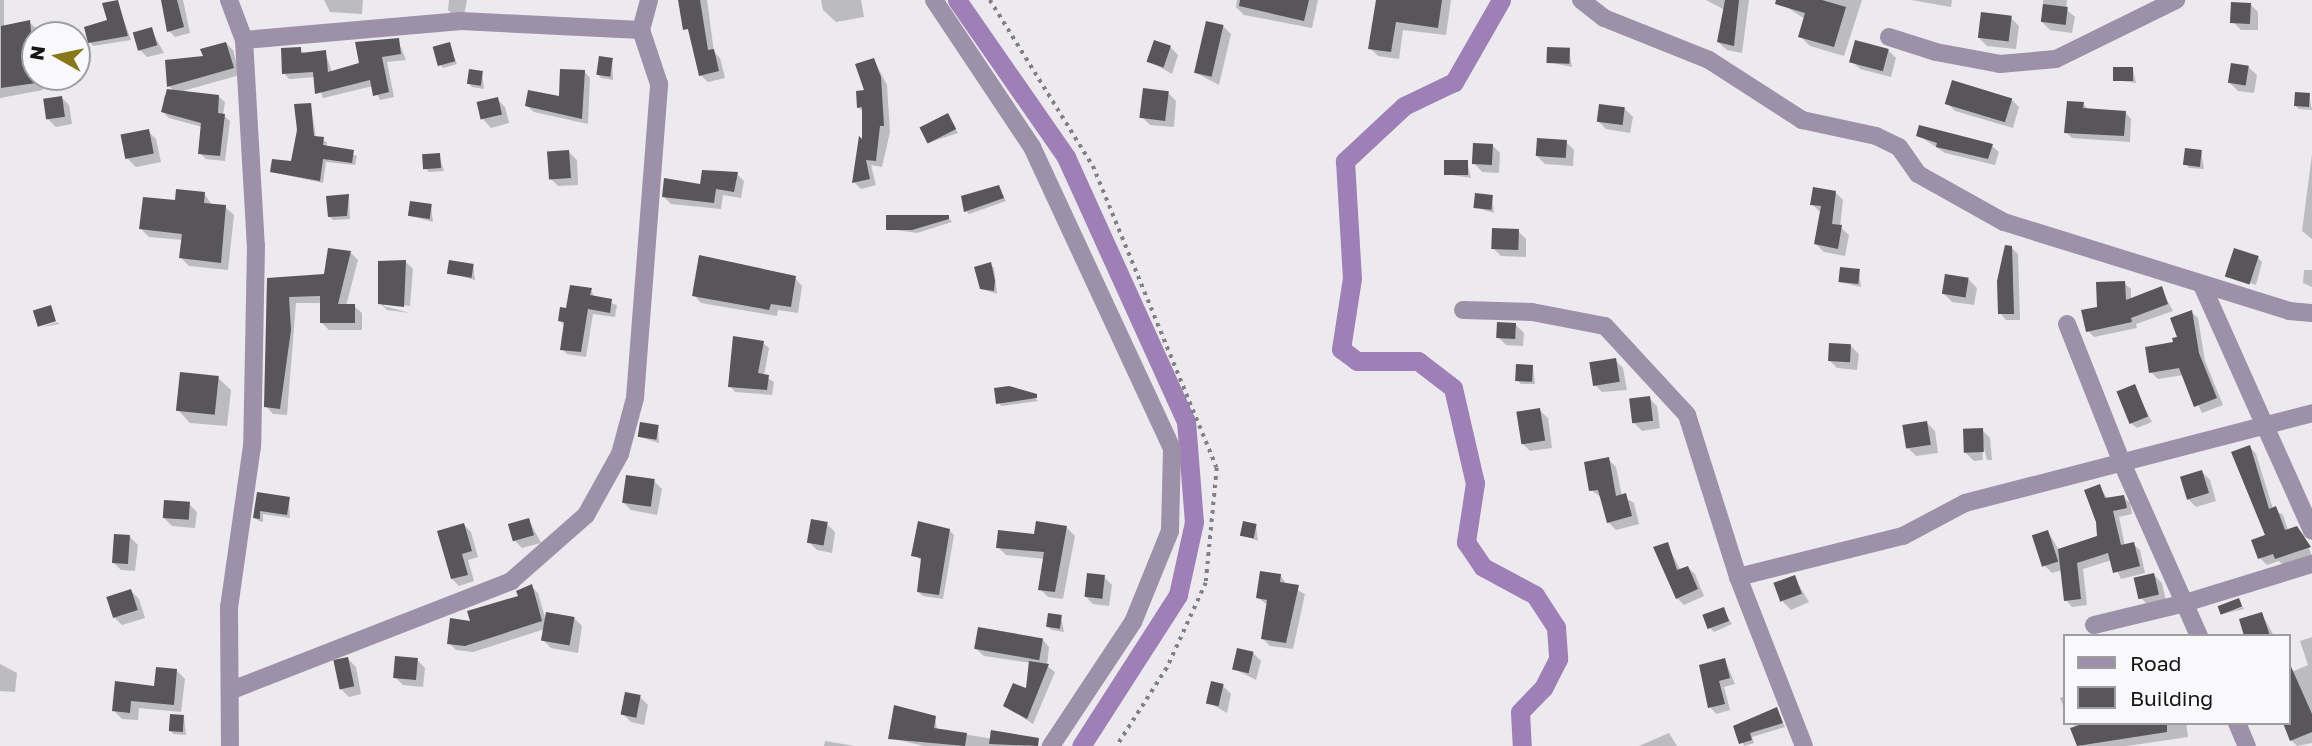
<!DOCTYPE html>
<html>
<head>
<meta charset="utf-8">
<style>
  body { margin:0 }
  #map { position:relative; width:2312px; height:746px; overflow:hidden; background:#eceaee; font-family:"Golos Text",sans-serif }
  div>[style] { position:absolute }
  .shadow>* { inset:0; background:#0003 }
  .canal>* { height:19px; margin:-9.5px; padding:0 9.5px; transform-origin:9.5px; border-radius:9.5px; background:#9e7fb6 }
  .building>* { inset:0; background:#585659; transform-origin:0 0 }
  .path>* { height:3.5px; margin-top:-1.75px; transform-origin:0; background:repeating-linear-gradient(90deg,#818082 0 3.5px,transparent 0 8.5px) }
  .street>* { height:18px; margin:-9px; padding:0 9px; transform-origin:9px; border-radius:9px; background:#9d90a9 }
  span { translate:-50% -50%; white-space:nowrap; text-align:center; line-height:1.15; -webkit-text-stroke:7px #f9f8fb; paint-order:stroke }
  .legend { position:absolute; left:2063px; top:634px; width:228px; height:91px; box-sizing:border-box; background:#f9f8fb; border:2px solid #9e9d9f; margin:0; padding:9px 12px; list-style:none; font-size:21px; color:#151415 }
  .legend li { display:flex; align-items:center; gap:14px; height:35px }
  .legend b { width:35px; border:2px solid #9e9d9f }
  .north { position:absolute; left:21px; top:21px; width:70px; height:70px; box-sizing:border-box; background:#f9f8fb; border:2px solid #9e9d9f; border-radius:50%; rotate:279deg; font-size:19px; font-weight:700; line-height:28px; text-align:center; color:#151415 }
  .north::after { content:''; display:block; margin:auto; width:24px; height:32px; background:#87781c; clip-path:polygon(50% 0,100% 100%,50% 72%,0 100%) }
</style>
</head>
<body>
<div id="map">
  <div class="shadow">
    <div style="clip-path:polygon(0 0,4px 0,4px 27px,29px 22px,37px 29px,35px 77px,40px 77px,43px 90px,0 98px)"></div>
    <div style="clip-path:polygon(162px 0,183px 0,190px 33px,175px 37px,169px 31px)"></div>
    <div style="clip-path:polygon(324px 0,363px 0,362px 14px,330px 12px)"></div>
    <div style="clip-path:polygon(449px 0,467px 0,464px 15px,454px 16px,448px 10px)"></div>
    <div style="clip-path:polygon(680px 0,707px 0,714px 52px,720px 58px,725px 78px,708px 82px,700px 75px)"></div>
    <div style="clip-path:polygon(821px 0,861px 0,864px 17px,836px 22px,823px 10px)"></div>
    <div style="clip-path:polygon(1237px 0,1318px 0,1312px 28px,1244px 15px,1236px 7px)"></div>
    <div style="clip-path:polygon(1378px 0,1451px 0,1446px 35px,1403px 30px,1399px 59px,1378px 56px,1370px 48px)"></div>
    <div style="clip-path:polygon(1706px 0,1749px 0,1742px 53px,1727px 50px,1718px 42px,1725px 10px)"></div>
    <div style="clip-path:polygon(1787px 0,1862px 0,1844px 56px,1810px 46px,1800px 36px,1805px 19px,1785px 6px)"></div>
    <div style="clip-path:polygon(1911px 0,1952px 0,1951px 7px)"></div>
    <div style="clip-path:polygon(2043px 0,2067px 0,2066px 9px,2075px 17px,2072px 33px,2050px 30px,2042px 22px)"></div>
    <div style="clip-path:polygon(117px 1px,131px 40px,93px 46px,90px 42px,109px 22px)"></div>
    <div style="clip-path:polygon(2250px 4px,2258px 12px,2258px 30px,2241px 30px,2233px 22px)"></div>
    <div style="clip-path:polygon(2011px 18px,2019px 26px,2016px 49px,1987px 46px,1979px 38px)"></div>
    <div style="clip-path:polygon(1223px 26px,1231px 34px,1219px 85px,1196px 73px)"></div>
    <div style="clip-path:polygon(151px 29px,164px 53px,147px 57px,139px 49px)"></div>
    <div style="clip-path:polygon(398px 40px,406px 60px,387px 62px,394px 97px,380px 100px,373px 86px,323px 98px,315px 77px,289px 79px,284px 73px,300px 49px,305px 54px,325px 52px,332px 72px,361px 64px)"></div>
    <div style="clip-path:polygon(226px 43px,233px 50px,240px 75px,179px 92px,219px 97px,225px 102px,223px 115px,230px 121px,225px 161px,206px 159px,200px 153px,202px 127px,169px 118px,163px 112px,164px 96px,175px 92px,169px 86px)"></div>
    <div style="clip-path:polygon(449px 44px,457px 64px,443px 68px,440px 64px)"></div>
    <div style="clip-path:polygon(1170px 47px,1178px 55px,1172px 74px,1149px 61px)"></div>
    <div style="clip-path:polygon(1569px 50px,1572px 67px,1548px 62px)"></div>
    <div style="clip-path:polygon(1888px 50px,1896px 58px,1891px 77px,1860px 69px,1852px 61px)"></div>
    <div style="clip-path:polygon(612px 60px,613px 80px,601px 78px,598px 74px)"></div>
    <div style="clip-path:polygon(874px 60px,887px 85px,890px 132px,882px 167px,871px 165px,876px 185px,861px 189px,854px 182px,864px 143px,863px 112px,858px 107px)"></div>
    <div style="clip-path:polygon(2248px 67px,2257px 75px,2254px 93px,2238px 91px,2230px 83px)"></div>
    <div style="clip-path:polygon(2133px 69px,2136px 83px,2115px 80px)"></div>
    <div style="clip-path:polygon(584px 71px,590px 78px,588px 124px,534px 112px,527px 106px,560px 98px)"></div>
    <div style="clip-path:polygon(482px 72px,484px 89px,472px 87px,469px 84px)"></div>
    <div style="clip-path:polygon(1168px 93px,1176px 101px,1174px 127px,1150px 125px,1142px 117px)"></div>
    <div style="clip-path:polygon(2309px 95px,2312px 110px,2299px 109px,2296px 106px)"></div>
    <div style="clip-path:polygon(61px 97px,69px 105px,72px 124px,56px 127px,48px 119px)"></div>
    <div style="clip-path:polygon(497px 99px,505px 107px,509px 123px,491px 128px,483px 119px)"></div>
    <div style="clip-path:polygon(2011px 99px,2019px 107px,2013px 128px,1955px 111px,1947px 103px)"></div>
    <div style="clip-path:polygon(311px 104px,316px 138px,327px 142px,326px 148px,357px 156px,355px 165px,326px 162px,323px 183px,272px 172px,292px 163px)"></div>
    <div style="clip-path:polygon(2083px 104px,2089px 110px,2125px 112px,2131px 119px,2130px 142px,2072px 138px,2066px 132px)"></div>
    <div style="clip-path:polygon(1625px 109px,1633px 117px,1630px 133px,1606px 129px,1598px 121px)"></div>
    <div style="clip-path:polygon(948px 115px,958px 133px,928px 143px,925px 140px)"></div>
    <div style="clip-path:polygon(148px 131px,156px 139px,161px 162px,136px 167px,128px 159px)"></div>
    <div style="clip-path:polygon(1918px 135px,1992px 146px,1999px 152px,1995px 165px,1945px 153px)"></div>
    <div style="clip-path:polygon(1566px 142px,1574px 150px,1573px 166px,1545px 164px,1537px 156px)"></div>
    <div style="clip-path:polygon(1492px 145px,1500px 153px,1499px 173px,1482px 172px,1474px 163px)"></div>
    <div style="clip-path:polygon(2201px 151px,2204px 169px,2189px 168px,2186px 164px)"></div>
    <div style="clip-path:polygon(569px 152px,577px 160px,578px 185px,558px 186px,550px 178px)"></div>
    <div style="clip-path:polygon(2312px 154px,2312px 239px,2302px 231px)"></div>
    <div style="clip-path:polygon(439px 155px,444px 171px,429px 172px,426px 169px)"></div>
    <div style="clip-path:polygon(1467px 162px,1471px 178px,1446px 174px)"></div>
    <div style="clip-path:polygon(737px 174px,744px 181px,741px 198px,723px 195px,721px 209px,671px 204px,664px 197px)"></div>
    <div style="clip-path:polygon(999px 187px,1006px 201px,969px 214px,966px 211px)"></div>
    <div style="clip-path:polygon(1835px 192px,1843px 200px,1840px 227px,1849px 235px,1845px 256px,1824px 252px,1816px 244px,1820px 212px,1812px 204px)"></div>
    <div style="clip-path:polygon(204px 193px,212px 205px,225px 207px,234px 215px,228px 270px,189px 266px,181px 258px,183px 240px,149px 237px,141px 229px,177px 202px)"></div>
    <div style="clip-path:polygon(349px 196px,350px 219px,333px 220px,329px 216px)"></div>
    <div style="clip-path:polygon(1492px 196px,1494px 213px,1475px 207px)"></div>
    <div style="clip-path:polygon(431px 206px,433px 222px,410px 216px)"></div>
    <div style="clip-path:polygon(948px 217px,952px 222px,917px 233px,888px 229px)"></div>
    <div style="clip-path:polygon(1518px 231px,1526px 239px,1526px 257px,1501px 256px,1493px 248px)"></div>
    <div style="clip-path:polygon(2011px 247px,2018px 254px,2020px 320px,2006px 320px,2000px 313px)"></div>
    <div style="clip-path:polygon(329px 250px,351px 253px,358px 260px,346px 306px,354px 306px,362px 313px,362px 330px,329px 330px,322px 323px,322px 303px,296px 303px,287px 415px,273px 414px,266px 406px,268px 280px,326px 276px)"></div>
    <div style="clip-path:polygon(700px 257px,795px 278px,802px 286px,798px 313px,778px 310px,777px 316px,701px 303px,694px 295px)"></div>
    <div style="clip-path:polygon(2258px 258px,2262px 262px,2256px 285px,2229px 276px)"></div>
    <div style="clip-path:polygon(406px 262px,413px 269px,410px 306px,384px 303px,384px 306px,410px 313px,387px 310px,380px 303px)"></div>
    <div style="clip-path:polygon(990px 264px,994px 268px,997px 294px,982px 289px)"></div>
    <div style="clip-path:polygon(473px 265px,475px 280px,449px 273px)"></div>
    <div style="clip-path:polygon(2304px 270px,2312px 270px,2312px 287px,2303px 283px)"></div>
    <div style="clip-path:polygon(1859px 271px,1861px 287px,1840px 282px)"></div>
    <div style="clip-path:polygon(1969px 280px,1977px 288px,1974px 305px,1952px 302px,1944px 294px)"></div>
    <div style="clip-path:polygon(2124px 283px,2131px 289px,2131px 300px,2161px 289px,2173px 311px,2136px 324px,2137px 328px,2094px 337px,2088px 331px,2099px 308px)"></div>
    <div style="clip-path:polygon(591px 290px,595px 298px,617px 305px,615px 317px,593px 314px,586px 357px,567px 354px,562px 349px,565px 326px,560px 321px)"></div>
    <div style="clip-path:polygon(2191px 312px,2198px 318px,2205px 361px,2223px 405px,2202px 413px,2184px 375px,2158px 379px,2151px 372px,2180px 338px)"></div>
    <div style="clip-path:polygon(58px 322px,59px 324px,41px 327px)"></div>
    <div style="clip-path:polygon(1516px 325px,1524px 333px,1523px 346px,1506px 345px,1498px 337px)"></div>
    <div style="clip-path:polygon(763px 343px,769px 348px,764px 376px,774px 382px,772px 395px,735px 392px,730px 386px)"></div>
    <div style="clip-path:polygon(1851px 346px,1859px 354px,1857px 370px,1837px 368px,1829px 360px)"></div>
    <div style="clip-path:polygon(1615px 360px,1623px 368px,1627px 390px,1602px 392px,1594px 384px)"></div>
    <div style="clip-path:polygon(1533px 367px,1535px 384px,1521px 384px,1517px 380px)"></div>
    <div style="clip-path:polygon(218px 378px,231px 390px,227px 426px,190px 423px,178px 410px)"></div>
    <div style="clip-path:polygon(2134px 386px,2152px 422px,2137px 428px,2131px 423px)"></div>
    <div style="clip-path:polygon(996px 391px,1036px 399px,1038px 401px,1001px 406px)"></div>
    <div style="clip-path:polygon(1649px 398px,1657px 406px,1660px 428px,1642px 431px,1634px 423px)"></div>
    <div style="clip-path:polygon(1539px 410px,1548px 418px,1552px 448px,1530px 451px,1522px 443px)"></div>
    <div style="clip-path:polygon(1927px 423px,1935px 431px,1938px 453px,1916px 456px,1908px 448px)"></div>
    <div style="clip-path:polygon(658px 427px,659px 443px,640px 437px)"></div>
    <div style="clip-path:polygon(1982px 430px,1990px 438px,1992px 460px,1987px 460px,1981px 436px,1983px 460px,1974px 461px,1966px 453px)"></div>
    <div style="clip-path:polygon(2250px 447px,2256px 454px,2273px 509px,2283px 515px,2288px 530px,2297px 528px,2304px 535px,2312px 556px,2283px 565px,2279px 561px,2267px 565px,2260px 558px,2268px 536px)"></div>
    <div style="clip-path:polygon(1608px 459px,1616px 467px,1622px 496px,1634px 503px,1639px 524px,1616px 530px,1608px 522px,1602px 498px,1591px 490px)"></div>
    <div style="clip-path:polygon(2202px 472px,2210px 480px,2216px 501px,2196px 507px,2188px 499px)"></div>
    <div style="clip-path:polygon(654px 481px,662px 489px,657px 515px,631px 510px,623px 502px)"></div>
    <div style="clip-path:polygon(2099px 486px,2108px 499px,2123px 497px,2130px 503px,2132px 514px,2119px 517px,2125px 546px,2133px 544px,2140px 550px,2145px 573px,2121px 579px,2112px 560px,2083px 569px,2087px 605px,2072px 607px,2066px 600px,2062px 570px,2052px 573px,2044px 565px,2048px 532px,2059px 550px,2098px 538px)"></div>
    <div style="clip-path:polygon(258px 494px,289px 498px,290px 518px,263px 514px,263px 522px,259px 521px,255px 518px)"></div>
    <div style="clip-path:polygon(189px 504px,197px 512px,195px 528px,172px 526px,164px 518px)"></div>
    <div style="clip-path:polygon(529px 520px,541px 543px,522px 548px,514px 540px)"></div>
    <div style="clip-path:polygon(827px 524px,835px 532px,832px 553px,817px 550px,809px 542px)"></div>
    <div style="clip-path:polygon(464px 525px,471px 532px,478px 557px,468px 560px,474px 581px,459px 586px,452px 579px)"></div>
    <div style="clip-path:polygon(1256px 526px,1258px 541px,1243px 535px)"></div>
    <div style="clip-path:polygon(1067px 528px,1075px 536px,1063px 599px,1048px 597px,1040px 589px,1045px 559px,1006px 555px,998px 547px)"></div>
    <div style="clip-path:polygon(949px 530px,954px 535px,943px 599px,923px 596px,919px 592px,923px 561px,913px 555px)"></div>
    <div style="clip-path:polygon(130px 537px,138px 545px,135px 571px,121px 570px,113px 562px)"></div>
    <div style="clip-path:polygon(1667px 544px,1681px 571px,1688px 568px,1695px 574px,1704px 596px,1684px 605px,1677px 598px)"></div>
    <div style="clip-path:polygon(1280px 575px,1287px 585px,1305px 594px,1293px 649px,1270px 646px,1263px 639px,1268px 605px,1258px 598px)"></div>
    <div style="clip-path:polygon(2154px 575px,2162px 583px,2166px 601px,2148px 605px,2140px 597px)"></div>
    <div style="clip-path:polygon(1104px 577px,1112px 585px,1109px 606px,1093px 604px,1085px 596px)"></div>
    <div style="clip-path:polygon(1794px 577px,1809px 602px,1791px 610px,1783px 602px)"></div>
    <div style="clip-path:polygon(531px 586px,538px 593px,546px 621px,574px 618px,582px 626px,578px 653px,551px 648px,543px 640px,545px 629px,473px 652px,456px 650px,449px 643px,472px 623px,520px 597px)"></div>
    <div style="clip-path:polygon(131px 591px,139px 599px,145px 618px,122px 625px,114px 617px)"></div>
    <div style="clip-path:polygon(2243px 607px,2244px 609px,2222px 614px)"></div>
    <div style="clip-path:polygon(1723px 609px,1732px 624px,1714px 632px,1710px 628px)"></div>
    <div style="clip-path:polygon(2262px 614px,2274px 636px,2246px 636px)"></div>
    <div style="clip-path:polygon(1061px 617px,1064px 632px,1052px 630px,1048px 627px)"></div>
    <div style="clip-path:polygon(2312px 637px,2312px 743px,2297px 746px,2291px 740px,2289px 723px,2289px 673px,2308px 665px,2300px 641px)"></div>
    <div style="clip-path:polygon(1042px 639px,1049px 647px,1047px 666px,1055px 672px,1033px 724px,1005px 706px,1027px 691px,1031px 663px,984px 656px,976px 649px)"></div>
    <div style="clip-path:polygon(1253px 653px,1261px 661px,1256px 680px,1234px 669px)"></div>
    <div style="clip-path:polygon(348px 659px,356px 667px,361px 694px,349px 697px,341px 689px)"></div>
    <div style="clip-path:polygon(417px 660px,425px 668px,423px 687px,403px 685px,395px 677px)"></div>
    <div style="clip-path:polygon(1725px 660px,1735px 684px,1724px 687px,1730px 710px,1716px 714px,1710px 707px)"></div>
    <div style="clip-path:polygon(0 664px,17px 673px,15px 692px,0 691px)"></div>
    <div style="clip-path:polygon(177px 671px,185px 679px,181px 712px,139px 708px,138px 720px,122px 719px,114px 711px,117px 683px,156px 688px)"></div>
    <div style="clip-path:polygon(1223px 686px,1231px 694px,1227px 713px,1208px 702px)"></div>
    <div style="clip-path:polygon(2065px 696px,2065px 711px,2060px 698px)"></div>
    <div style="clip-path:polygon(640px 697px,648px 705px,644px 725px,631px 722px,623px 714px)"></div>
    <div style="clip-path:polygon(1776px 709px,1785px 727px,1752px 737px,1754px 743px,1744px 746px,1735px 726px)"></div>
    <div style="clip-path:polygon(184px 717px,186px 735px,174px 734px,170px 731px)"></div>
    <div style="clip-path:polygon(935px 717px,937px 730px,994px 739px,989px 732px,1032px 739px,1026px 746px,924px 746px,890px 738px)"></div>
    <div style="clip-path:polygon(2186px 723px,2188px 737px,2127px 746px,2081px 746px,2074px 723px)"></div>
    <div style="clip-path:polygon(1669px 733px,1677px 746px,1639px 746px)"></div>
    <div style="clip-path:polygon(825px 741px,855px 746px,856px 746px,824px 746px)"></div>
  </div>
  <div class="canal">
    <div style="left:957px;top:0;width:191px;rotate:55.2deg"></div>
    <div style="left:1066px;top:157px;width:290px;rotate:65.6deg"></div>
    <div style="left:1186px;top:421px;width:101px;rotate:85.5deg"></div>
    <div style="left:1194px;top:522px;width:75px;rotate:102.4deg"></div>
    <div style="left:1178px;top:595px;width:179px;rotate:122.7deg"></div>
    <div style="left:1501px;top:0;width:95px;rotate:119.8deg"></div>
    <div style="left:1454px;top:82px;width:55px;rotate:154.4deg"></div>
    <div style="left:1404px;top:106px;width:81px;rotate:137deg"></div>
    <div style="left:1345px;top:161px;width:117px;rotate:86.6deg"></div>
    <div style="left:1352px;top:278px;width:72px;rotate:98.8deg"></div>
    <div style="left:1341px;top:349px;width:20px;rotate:37deg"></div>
    <div style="left:1357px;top:361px;width:61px"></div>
    <div style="left:1418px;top:361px;width:44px;rotate:37.6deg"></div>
    <div style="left:1453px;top:388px;width:98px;rotate:77deg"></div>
    <div style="left:1475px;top:483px;width:60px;rotate:98.7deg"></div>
    <div style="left:1466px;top:542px;width:30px;rotate:56deg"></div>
    <div style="left:1483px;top:567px;width:59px;rotate:28.3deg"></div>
    <div style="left:1535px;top:595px;width:38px;rotate:57deg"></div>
    <div style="left:1556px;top:627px;width:32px;rotate:86deg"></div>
    <div style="left:1558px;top:659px;width:33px;rotate:117deg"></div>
    <div style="left:1543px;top:688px;width:33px;rotate:134deg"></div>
    <div style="left:1520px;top:712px;width:34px;rotate:87deg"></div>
  </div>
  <div class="building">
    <div style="clip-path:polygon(118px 0,128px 36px,88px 43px,84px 27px,107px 20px,102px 3px)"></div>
    <div style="clip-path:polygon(161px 0,177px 0,184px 27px,167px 32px)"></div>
    <div style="clip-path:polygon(678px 0,700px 0,708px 50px,714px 49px,719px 71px,699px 76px,688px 29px,683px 30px)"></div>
    <div style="clip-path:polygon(1240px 0,1309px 0,1304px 21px,1239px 6px)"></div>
    <div style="clip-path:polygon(1376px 0,1442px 0,1438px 28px,1396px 22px,1391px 52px,1368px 49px)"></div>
    <div style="clip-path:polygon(1725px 0,1739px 0,1734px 46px,1717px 42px)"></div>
    <div style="clip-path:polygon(1776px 0,1822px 0,1846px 7px,1834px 47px,1798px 37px,1805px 13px,1775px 4px)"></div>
    <div style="left:2231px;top:2px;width:20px;height:21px;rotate:3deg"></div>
    <div style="left:2043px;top:4px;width:25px;height:18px;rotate:7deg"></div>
    <div style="left:1981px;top:12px;width:31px;height:26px;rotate:7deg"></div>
    <div style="clip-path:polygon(30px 20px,36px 83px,1px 88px,1px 26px)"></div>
    <div style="left:1206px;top:21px;width:18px;height:53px;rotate:13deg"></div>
    <div style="left:152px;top:27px;width:19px;height:20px;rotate:74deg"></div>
    <div style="clip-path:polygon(399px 38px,401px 54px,382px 57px,389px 92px,373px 96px,370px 80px,315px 94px,313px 72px,282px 74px,281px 48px,301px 47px,301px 53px,326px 50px,328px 72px,359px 63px,355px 42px)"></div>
    <div style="left:1154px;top:40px;width:18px;height:23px;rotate:19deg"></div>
    <div style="left:1855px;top:40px;width:35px;height:23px;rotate:15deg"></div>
    <div style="clip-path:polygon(226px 42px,234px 68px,167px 87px,165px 60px,203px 56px,200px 49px)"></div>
    <div style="left:450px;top:42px;width:20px;height:18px;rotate:75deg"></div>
    <div style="left:1547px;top:47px;width:23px;height:16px;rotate:2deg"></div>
    <div style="left:599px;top:56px;width:14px;height:19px;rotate:8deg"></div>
    <div style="clip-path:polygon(874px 58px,881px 77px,884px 126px,880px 126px,876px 161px,866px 160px,870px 179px,852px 183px,859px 136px,862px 139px,862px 107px,857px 108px,856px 91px,864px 90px,855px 64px)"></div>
    <div style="left:2231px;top:63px;width:18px;height:20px;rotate:9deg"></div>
    <div style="left:2113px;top:67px;width:20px;height:14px"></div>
    <div style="left:469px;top:69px;width:14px;height:15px;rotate:8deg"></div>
    <div style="clip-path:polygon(560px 69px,585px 70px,582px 119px,525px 106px,528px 90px,559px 96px)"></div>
    <div style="left:1952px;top:80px;width:63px;height:25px;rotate:17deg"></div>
    <div style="left:1143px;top:88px;width:26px;height:30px;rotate:7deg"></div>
    <div style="clip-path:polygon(167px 89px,219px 95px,218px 113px,225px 114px,220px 156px,198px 154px,201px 123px,161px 112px)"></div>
    <div style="left:2295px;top:92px;width:15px;height:14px;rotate:4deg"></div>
    <div style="left:62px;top:96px;width:21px;height:19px;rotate:82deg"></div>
    <div style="left:498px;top:97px;width:18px;height:22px;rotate:77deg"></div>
    <div style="clip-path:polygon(2067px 101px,2084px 102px,2083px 108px,2126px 111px,2124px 136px,2064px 133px)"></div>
    <div style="clip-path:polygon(311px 103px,314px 136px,324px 137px,323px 145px,354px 150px,352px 163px,323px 159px,320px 181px,270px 172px,272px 159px,291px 161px,297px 130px,294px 104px)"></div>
    <div style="left:1599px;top:104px;width:26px;height:18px;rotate:7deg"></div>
    <div style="left:948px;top:113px;width:18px;height:32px;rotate:63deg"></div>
    <div style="clip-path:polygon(1919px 125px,1993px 144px,1988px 159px,1936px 147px,1937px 143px,1916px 136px)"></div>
    <div style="left:149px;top:129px;width:25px;height:29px;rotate:79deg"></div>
    <div style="left:1537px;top:138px;width:30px;height:18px;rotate:4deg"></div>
    <div style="left:1473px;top:143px;width:20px;height:21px;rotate:3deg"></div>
    <div style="left:2185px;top:148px;width:17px;height:17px;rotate:7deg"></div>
    <div style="left:569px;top:150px;width:28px;height:22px;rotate:86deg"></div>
    <div style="left:440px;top:153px;width:15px;height:18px;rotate:86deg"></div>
    <div style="left:1444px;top:160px;width:24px;height:15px"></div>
    <div style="clip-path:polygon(702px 170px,738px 172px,734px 192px,716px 189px,714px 203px,662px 197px,664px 178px,700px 184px)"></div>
    <div style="clip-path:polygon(999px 185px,1004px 198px,964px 212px,961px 196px)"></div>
    <div style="clip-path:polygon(1813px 187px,1836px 191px,1832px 224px,1842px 225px,1838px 249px,1814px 244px,1821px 206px,1810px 205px)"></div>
    <div style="clip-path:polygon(176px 189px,205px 192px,204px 203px,226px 205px,221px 263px,179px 258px,182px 234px,139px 229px,143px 197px,175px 200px)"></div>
    <div style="left:1475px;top:193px;width:18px;height:15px;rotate:6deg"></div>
    <div style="clip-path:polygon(349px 194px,347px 216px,328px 217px,326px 196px)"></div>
    <div style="left:410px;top:201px;width:22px;height:15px;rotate:8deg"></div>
    <div style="clip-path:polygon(886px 215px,949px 215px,949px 219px,912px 230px,886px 230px)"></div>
    <div style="left:1492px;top:228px;width:27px;height:21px;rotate:2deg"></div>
    <div style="clip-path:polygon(2005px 245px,2012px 246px,2014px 314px,1998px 314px,1997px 281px)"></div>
    <div style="clip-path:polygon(328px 248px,351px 251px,338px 304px,355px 304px,355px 323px,320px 323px,320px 296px,289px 297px,291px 330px,280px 409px,264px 407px,267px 278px,324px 274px)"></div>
    <div style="left:2234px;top:248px;width:26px;height:30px;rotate:18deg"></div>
    <div style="clip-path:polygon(699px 255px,796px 276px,791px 307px,771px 304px,769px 310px,692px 296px)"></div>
    <div style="clip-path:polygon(406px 260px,404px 307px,378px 304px,378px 261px)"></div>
    <div style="left:449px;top:260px;width:25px;height:14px;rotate:9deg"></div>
    <div style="clip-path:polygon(991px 262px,995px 281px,994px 291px,980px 289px,974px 267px)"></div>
    <div style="left:1840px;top:267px;width:20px;height:15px;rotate:6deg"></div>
    <div style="left:1945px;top:274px;width:24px;height:20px;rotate:9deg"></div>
    <div style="clip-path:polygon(2125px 281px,2126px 300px,2162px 286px,2168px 304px,2131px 318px,2132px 322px,2086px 332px,2081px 310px,2097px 307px,2096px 282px)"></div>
    <div style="clip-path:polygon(570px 285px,592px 288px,590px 295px,612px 299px,610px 313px,588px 309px,581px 352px,560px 350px,564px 322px,558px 321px,560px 307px,566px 308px)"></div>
    <div style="left:51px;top:305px;width:17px;height:19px;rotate:73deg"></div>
    <div style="clip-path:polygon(2192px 310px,2199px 353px,2217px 398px,2194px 407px,2179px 368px,2149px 373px,2145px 347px,2173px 342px,2172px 338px,2177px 337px,2170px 318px)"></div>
    <div style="left:1497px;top:322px;width:19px;height:16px;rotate:3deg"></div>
    <div style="clip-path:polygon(733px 336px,764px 341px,758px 373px,769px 375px,767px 390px,728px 387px)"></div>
    <div style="left:1829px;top:343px;width:22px;height:18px;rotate:3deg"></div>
    <div style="left:1616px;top:358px;width:24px;height:27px;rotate:81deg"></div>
    <div style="left:1516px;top:364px;width:17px;height:17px;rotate:3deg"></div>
    <div style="left:180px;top:372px;width:39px;height:39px;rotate:6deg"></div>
    <div style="left:2135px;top:384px;width:35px;height:20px;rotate:68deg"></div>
    <div style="clip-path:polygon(1009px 386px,1037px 394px,1037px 398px,996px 404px,994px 388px)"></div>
    <div style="left:1650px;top:396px;width:25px;height:21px;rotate:83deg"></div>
    <div style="left:1540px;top:408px;width:33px;height:24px;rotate:81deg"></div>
    <div style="left:1927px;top:421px;width:24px;height:25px;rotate:81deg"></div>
    <div style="left:640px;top:422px;width:19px;height:15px;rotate:9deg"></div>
    <div style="left:1983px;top:428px;width:24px;height:20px;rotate:88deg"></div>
    <div style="clip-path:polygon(2250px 445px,2269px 509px,2276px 506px,2285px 530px,2297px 526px,2311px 547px,2275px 559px,2273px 554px,2258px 559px,2251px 540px,2265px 535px,2231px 452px)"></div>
    <div style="clip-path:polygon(1609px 457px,1616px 496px,1626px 493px,1632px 516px,1607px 523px,1598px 490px,1589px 491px,1584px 462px)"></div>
    <div style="left:2202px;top:470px;width:24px;height:23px;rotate:73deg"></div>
    <div style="left:626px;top:475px;width:29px;height:28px;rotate:8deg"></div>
    <div style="clip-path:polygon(2100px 484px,2105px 498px,2124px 495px,2127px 508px,2113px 511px,2121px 545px,2134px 542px,2140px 566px,2113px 573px,2108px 553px,2077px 563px,2081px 599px,2064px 601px,2058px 549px,2097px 536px,2096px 522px,2084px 490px)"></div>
    <div style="clip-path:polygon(257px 492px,290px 497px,287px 515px,260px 511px,260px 519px,253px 518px)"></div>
    <div style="left:164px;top:500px;width:26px;height:18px;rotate:4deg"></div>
    <div style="left:529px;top:518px;width:18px;height:22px;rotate:74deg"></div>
    <div style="left:811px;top:519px;width:17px;height:24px;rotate:10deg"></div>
    <div style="clip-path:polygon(918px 521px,950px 529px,939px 595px,917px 592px,921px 558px,911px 556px)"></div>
    <div style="clip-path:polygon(1036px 521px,1067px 526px,1055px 592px,1038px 590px,1044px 552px,996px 548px,998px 530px,1034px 534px)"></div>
    <div style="left:1243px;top:521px;width:14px;height:15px;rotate:12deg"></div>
    <div style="clip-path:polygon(464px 523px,472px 551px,462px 554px,468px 575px,451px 579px,437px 531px)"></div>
    <div style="left:2048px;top:530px;width:33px;height:17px;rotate:72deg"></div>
    <div style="left:114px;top:534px;width:16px;height:29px;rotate:4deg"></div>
    <div style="clip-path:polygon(1668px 542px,1677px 570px,1688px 566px,1698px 589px,1676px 599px,1653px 547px)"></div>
    <div style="clip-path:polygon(1260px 571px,1281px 574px,1280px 582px,1299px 585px,1286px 643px,1261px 639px,1267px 600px,1256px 598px)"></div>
    <div style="left:1087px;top:573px;width:18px;height:24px;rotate:6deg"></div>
    <div style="left:2154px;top:573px;width:22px;height:21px;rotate:77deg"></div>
    <div style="left:1795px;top:575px;width:20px;height:23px;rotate:70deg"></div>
    <div style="clip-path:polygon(532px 584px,542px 621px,465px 646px,447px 644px,450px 618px,470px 621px,467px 611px,518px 596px,516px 591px)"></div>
    <div style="left:131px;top:589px;width:22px;height:26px;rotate:72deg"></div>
    <div style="left:2239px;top:598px;width:9px;height:23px;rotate:69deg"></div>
    <div style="left:1724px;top:607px;width:15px;height:23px;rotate:70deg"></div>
    <div style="left:546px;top:612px;width:29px;height:29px;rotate:10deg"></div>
    <div style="clip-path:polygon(2262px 612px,2270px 636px,2244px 636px,2239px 619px)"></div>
    <div style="left:1048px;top:613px;width:14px;height:14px;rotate:8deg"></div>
    <div style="left:978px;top:627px;width:66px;height:22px;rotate:10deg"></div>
    <div style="left:1237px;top:648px;width:17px;height:22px;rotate:13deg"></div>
    <div style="left:395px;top:656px;width:23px;height:22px;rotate:5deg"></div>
    <div style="left:348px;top:657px;width:30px;height:15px;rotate:78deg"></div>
    <div style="clip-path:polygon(1725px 658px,1730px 678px,1719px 681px,1725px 704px,1708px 708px,1699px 665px)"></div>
    <div style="clip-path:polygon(1029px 661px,1049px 664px,1027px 719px,1003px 706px,1013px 683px,1026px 688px)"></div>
    <div style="clip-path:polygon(2289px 662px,2312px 714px,2312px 732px,2290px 741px,2283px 723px,2289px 723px)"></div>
    <div style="clip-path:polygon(156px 667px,177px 669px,174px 705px,131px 701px,130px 713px,112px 711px,115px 681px,154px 686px)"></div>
    <div style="left:1211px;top:681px;width:13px;height:23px;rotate:13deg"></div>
    <div style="left:625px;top:692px;width:16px;height:23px;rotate:11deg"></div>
    <div style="clip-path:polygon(894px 705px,936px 716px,934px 728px,967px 733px,965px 746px,888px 739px)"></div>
    <div style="clip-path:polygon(1777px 707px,1783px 723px,1750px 733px,1752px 740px,1739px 744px,1733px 726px)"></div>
    <div style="left:170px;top:714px;width:14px;height:17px;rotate:4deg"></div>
    <div style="clip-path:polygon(2086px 723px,2167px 723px,2167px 732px,2077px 746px,2070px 728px)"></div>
    <div style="clip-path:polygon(991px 730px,1039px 738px,1038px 746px,989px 744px)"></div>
  </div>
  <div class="path">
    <div style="left:990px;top:0;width:195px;rotate:58.2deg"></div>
    <div style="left:1093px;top:166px;width:326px;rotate:67.7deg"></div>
    <div style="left:1217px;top:468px;width:116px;rotate:95.5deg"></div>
    <div style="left:1206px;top:583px;width:94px;rotate:114.6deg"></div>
    <div style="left:1167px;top:668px;width:93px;rotate:122.7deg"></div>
  </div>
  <div class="street">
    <div style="left:229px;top:0;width:43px;rotate:69.4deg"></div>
    <div style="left:244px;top:40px;width:206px;rotate:86.7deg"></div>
    <div style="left:256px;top:246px;width:200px;rotate:91.1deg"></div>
    <div style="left:252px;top:446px;width:163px;rotate:98.1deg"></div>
    <div style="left:229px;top:607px;width:139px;rotate:89.6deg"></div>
    <div style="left:934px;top:0;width:177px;rotate:56.3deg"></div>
    <div style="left:1032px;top:147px;width:333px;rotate:65.1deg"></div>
    <div style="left:1172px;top:449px;width:82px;rotate:91.4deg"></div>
    <div style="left:1170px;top:531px;width:98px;rotate:112.1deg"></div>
    <div style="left:1133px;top:622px;width:149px;rotate:123.5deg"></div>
    <div style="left:1581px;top:0;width:29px;rotate:38deg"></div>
    <div style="left:1604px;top:18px;width:113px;rotate:21.8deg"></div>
    <div style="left:1709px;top:60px;width:111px;rotate:32.8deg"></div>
    <div style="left:1802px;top:120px;width:76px;rotate:12.2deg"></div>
    <div style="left:1876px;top:136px;width:25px;rotate:26deg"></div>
    <div style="left:1899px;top:147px;width:33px;rotate:55deg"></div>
    <div style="left:1918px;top:174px;width:98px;rotate:29.2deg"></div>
    <div style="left:2004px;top:222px;width:299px;rotate:17.3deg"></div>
    <div style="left:2289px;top:311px;width:23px;rotate:5deg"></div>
    <div style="left:1889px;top:37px;width:49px;rotate:17.7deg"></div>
    <div style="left:1936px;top:52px;width:65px;rotate:10.6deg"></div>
    <div style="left:2000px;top:64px;width:56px;rotate:-5.1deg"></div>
    <div style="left:2056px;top:59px;width:134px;rotate:-26.2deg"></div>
    <div style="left:244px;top:40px;width:218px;rotate:-5deg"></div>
    <div style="left:461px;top:21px;width:180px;rotate:2.9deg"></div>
    <div style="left:641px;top:30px;width:31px;rotate:-75deg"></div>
    <div style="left:2202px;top:285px;width:269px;rotate:65.9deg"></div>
    <div style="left:1463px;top:310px;width:69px;rotate:1.7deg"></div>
    <div style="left:1532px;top:312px;width:74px;rotate:10.9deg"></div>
    <div style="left:1605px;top:326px;width:121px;rotate:47.3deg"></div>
    <div style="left:1687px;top:415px;width:170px;rotate:72.5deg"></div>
    <div style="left:1738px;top:577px;width:181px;rotate:68.7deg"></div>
    <div style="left:2067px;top:324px;width:149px;rotate:68.4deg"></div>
    <div style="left:2122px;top:463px;width:189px;rotate:66deg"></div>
    <div style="left:1738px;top:577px;width:170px;rotate:-14deg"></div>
    <div style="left:1903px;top:536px;width:70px;rotate:-28deg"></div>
    <div style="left:1965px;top:503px;width:358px;rotate:-14.5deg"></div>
    <div style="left:2094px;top:625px;width:94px;rotate:-13.6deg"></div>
    <div style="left:2185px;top:603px;width:133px;rotate:-17.1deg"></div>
    <div style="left:232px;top:690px;width:300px;rotate:-21.3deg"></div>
    <div style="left:511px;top:581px;width:100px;rotate:-41.3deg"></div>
    <div style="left:586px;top:515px;width:70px;rotate:-60.9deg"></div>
    <div style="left:620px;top:454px;width:58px;rotate:-75deg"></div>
    <div style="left:635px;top:398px;width:315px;rotate:-85.6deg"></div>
    <div style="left:659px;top:84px;width:57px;rotate:-108.4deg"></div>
    <div style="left:2237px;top:723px;width:25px;rotate:67deg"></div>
  </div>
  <ul class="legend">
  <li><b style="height:9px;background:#9d90a9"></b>Road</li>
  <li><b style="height:19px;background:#585659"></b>Building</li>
  </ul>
  <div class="north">N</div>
</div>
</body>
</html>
